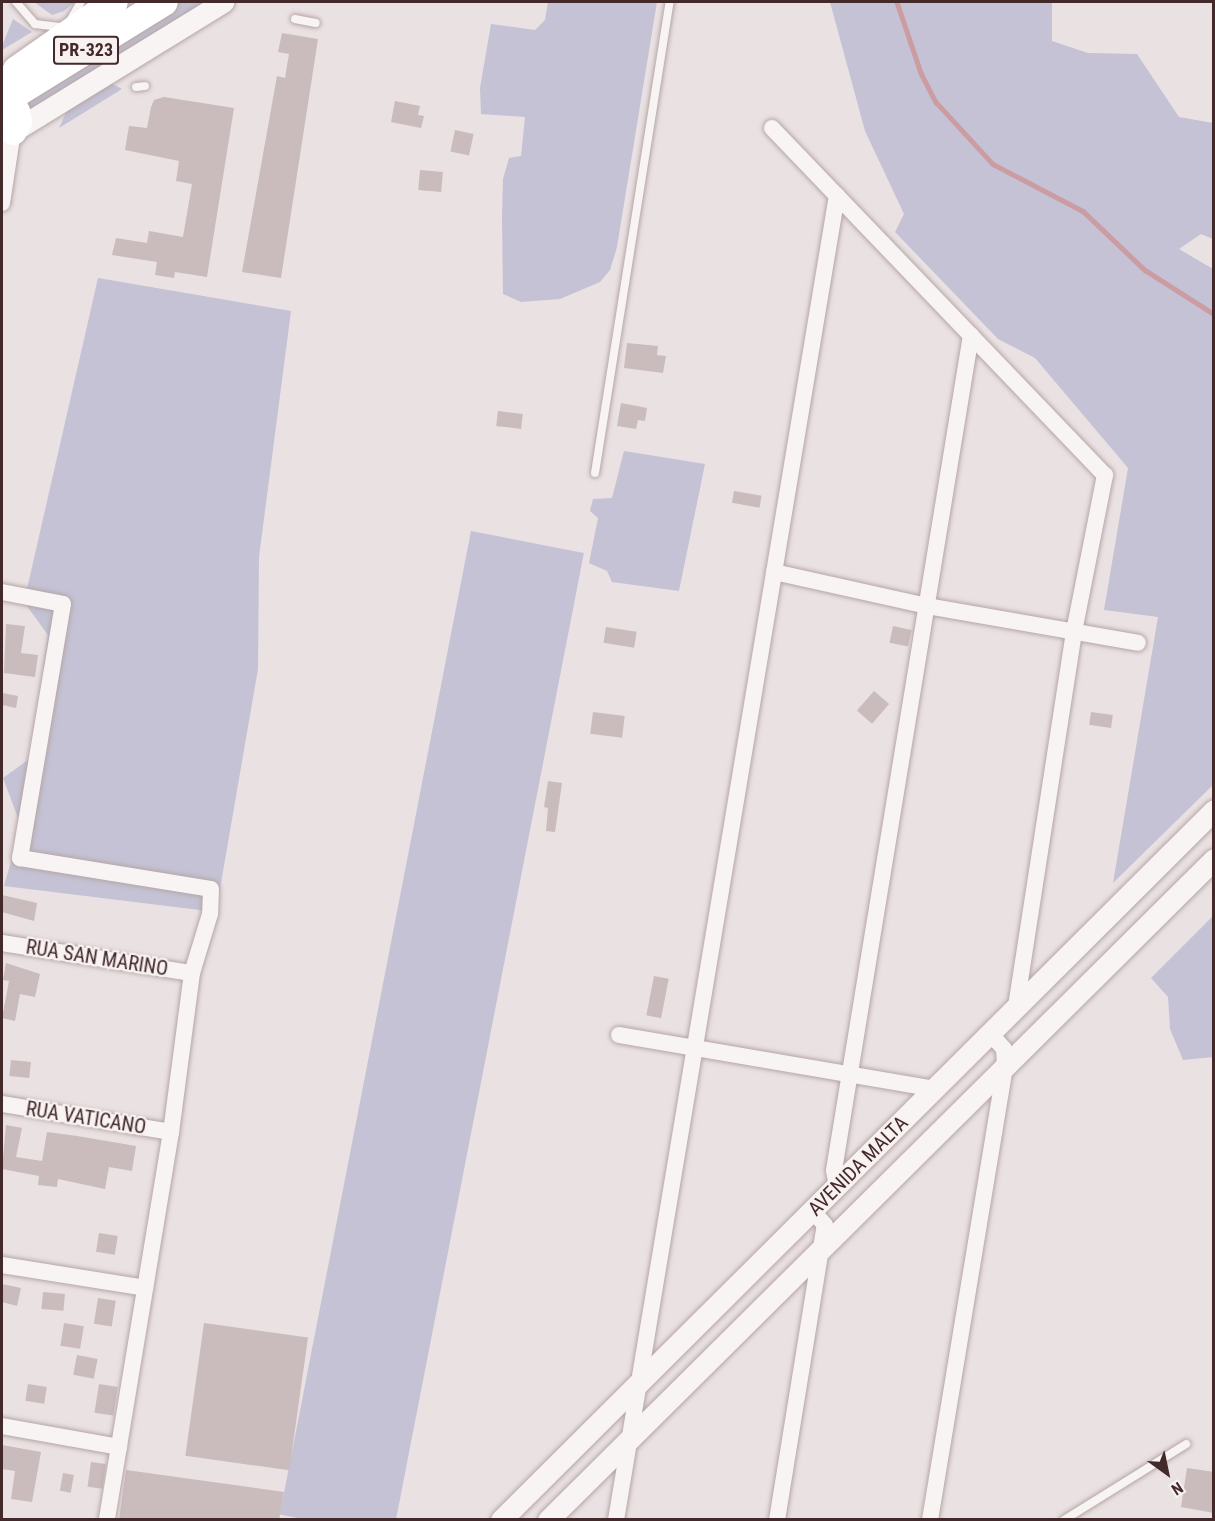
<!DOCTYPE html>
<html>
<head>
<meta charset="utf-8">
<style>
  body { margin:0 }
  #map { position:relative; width:1215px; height:1521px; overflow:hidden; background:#eae1e2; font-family:"Roboto Condensed",sans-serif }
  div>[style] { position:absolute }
  .green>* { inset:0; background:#c4c2d4; transform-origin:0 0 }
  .stream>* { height:4.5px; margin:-2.25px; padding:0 2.25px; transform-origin:2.25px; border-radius:2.25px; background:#cb9ca2 }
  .building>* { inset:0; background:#cabbbc; transform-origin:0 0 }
  .roads { filter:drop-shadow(0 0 2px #b5a6a7) drop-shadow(0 0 2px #b5a6a7) }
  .service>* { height:8px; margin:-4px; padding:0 4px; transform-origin:4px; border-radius:4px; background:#f8f4f4 }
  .minor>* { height:16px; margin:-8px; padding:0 8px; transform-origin:8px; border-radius:8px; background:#f8f4f4 }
  .tertiary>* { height:21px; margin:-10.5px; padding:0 10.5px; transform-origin:10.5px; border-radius:10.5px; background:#f8f4f4 }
  .trunk>* { height:28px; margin:-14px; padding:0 14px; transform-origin:14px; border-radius:14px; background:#fff }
  span { translate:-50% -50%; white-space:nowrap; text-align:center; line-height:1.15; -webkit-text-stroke:4.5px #f8f1f2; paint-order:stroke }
  .shield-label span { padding:2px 4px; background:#f8f1f2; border:2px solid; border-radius:4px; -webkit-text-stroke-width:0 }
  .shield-label { font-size:18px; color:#43292a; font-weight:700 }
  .street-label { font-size:20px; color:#43292a }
  .frame { position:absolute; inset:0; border:3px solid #43292a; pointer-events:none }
  .north { position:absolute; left:1137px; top:1443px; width:60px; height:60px; -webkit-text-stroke:4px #f8f1f2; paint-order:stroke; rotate:147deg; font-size:16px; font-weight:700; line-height:24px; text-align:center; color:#43292a }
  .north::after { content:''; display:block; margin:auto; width:21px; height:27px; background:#43292a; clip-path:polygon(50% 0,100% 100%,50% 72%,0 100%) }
</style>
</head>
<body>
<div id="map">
  <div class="green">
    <div style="clip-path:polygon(34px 2px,75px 2px,64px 11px,52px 15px)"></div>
    <div style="clip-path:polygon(179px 2px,208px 2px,33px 110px,27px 108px,24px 96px)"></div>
    <div style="clip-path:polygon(548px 2px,657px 2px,617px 247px,610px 270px,600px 282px,560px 299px,521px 302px,503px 294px,502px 217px,503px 179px,509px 158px,521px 156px,525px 117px,481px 114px,480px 88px,491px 24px,535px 30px,545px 20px)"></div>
    <div style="clip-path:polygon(830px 2px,1052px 2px,1052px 41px,1088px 53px,1137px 54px,1179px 117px,1213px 123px,1213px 239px,1201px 234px,1179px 249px,1213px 269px,1213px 785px,1113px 883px,1158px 617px,1104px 610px,1128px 468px,1035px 358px,998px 339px,895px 232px,904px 214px,865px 131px)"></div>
    <div style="clip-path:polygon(13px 19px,32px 32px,2px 50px,2px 46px)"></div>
    <div style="clip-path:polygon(111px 83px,122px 89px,59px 128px,68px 108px)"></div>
    <div style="clip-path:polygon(98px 278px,291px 311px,259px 557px,258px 669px,216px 912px,4px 886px,21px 826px,3px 778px,32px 757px,48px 635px,24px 602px)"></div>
    <div style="clip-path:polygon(624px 451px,705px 464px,679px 591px,612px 582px,607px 571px,589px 563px,598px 518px,590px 511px,593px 499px,612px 498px)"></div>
    <div style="left:471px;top:531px;width:115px;height:1002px;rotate:11deg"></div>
    <div style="clip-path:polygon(1213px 916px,1213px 1057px,1183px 1060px,1170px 1029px,1168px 997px,1151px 978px)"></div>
  </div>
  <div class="stream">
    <div style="left:897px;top:2px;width:75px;rotate:71.3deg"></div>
    <div style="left:921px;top:73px;width:33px;rotate:63deg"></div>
    <div style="left:936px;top:102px;width:84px;rotate:47.4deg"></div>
    <div style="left:993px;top:164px;width:102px;rotate:27.6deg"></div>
    <div style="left:1083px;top:211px;width:86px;rotate:43.6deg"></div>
    <div style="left:1145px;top:270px;width:82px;rotate:32.5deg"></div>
  </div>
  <div class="building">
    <div style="clip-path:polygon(282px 33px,318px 39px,281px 278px,242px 272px,277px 76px,285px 78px,289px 54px,278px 52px)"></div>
    <div style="clip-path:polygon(164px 97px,234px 108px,207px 277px,175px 272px,174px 278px,155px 275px,157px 262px,112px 255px,116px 238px,147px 243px,149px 231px,183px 237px,192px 184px,176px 181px,179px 161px,125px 150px,129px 126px,147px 128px,151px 107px,154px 100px)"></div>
    <div style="clip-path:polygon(395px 101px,420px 106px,418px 115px,424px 116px,421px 128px,391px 122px)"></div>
    <div style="left:455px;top:130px;width:19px;height:22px;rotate:12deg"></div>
    <div style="left:420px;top:170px;width:23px;height:20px;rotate:5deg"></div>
    <div style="clip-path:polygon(627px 343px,658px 346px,657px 355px,666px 356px,663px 373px,624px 368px)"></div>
    <div style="clip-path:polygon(621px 403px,647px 408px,645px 421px,638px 420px,636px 429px,617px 426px)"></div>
    <div style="left:498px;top:411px;width:25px;height:15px;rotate:7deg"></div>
    <div style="left:734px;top:491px;width:28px;height:12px;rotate:10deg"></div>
    <div style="clip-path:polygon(6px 624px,25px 626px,21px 653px,38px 655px,35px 677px,4px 673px)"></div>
    <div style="left:893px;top:626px;width:19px;height:17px;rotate:12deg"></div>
    <div style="left:606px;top:627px;width:31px;height:16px;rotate:9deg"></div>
    <div style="left:874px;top:691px;width:20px;height:26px;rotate:41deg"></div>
    <div style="clip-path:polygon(2px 693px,18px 696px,16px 708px,2px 705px)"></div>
    <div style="left:593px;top:712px;width:32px;height:22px;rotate:7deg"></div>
    <div style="left:1091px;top:712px;width:22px;height:13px;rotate:8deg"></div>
    <div style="clip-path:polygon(548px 781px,562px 783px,555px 832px,546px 831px,548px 808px,544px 807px)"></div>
    <div style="clip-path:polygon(2px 895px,37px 903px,34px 921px,2px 912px)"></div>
    <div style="clip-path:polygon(6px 963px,40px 974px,35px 997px,20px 994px,15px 1021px,2px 1018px,9px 981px,3px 980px)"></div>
    <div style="left:654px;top:976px;width:15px;height:40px;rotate:11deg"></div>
    <div style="left:11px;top:1060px;width:20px;height:16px;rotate:6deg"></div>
    <div style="clip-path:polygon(6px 1125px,22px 1128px,16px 1157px,42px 1161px,47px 1132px,77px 1136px,136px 1146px,132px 1171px,109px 1167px,105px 1189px,58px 1179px,57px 1187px,38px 1185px,39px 1176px,2px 1169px)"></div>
    <div style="left:99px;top:1233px;width:19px;height:19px;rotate:9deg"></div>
    <div style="clip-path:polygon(2px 1284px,21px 1288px,17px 1306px,2px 1302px)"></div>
    <div style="left:43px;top:1292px;width:22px;height:17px;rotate:5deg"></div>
    <div style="left:98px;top:1298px;width:18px;height:26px;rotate:9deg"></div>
    <div style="left:64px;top:1323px;width:20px;height:23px;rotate:9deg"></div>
    <div style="left:204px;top:1323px;width:105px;height:134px;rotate:8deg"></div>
    <div style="left:77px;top:1355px;width:21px;height:20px;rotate:11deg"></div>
    <div style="left:28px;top:1384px;width:19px;height:17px;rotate:9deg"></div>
    <div style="left:99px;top:1384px;width:19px;height:29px;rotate:9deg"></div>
    <div style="clip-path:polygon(2px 1445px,41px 1452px,32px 1502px,11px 1499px,15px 1471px,2px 1469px)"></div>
    <div style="left:91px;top:1462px;width:15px;height:25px;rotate:8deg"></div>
    <div style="clip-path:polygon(1187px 1468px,1214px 1472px,1214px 1513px,1181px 1507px)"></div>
    <div style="clip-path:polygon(126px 1470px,284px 1492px,279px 1520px,119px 1520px)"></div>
    <div style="left:63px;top:1473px;width:11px;height:18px;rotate:10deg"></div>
  </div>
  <div class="roads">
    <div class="service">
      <div style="left:16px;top:2px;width:29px;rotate:49deg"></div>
      <div style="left:35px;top:24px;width:25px;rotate:7deg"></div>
      <div style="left:71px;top:19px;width:20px;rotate:-60deg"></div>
      <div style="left:295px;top:19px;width:21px;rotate:11deg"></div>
      <div style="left:136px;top:87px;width:9px;rotate:-6deg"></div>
      <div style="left:595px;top:473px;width:477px;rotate:-81deg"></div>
      <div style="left:1064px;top:1520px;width:144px;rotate:-31.9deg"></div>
    </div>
    <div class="minor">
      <div style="left:772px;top:128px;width:481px;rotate:46.2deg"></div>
      <div style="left:1105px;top:475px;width:160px;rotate:101.2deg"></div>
      <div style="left:1074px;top:632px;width:380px;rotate:98.8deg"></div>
      <div style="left:2px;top:203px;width:73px;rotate:-81.3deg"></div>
      <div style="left:774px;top:572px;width:157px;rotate:12.5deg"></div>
      <div style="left:927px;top:606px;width:214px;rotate:9.9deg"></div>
      <div style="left:2px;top:592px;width:62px;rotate:11.1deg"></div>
      <div style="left:63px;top:604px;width:258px;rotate:99.6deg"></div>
      <div style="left:20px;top:858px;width:193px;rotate:9.2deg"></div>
      <div style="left:211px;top:889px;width:25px;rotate:92deg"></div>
      <div style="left:210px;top:914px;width:62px;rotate:107deg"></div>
      <div style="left:192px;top:973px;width:160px;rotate:97.5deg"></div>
      <div style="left:171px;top:1132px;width:393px;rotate:99.4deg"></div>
      <div style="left:2px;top:943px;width:192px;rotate:9deg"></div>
      <div style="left:619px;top:1035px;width:321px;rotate:9.7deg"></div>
      <div style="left:2px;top:1104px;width:171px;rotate:9.4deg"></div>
      <div style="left:837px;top:1187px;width:17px;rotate:-100deg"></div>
      <div style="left:834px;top:1170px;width:846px;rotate:-80.68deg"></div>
      <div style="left:2px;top:1265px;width:145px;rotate:9.1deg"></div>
      <div style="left:2px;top:1426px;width:119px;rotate:10.2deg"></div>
      <div style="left:616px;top:1520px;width:1343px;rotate:-80.53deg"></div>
      <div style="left:777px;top:1520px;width:299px;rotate:-80.8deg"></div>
      <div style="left:825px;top:1225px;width:18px;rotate:-131deg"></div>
      <div style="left:930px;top:1520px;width:459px;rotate:-80.6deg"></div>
      <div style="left:1005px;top:1067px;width:18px;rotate:-93deg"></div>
      <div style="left:1004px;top:1049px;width:21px;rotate:-131deg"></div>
    </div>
    <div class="tertiary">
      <div style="left:7px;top:135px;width:254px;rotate:-31.6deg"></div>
      <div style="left:501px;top:1520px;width:1006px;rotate:-44.88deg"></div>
      <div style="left:548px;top:1520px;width:938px;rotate:-44.78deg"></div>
    </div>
    <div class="trunk">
      <div style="left:2px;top:102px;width:190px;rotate:-31.7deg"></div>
      <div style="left:13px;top:131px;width:10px;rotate:-61deg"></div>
      <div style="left:18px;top:122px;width:10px;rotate:-101deg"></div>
      <div style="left:16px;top:112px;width:24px;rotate:-114deg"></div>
      <div style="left:6px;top:90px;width:23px;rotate:-61deg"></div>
      <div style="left:17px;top:70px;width:118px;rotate:-35deg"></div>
    </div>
  </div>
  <div class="shield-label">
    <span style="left:86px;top:50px">PR-323</span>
  </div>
  <div class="street-label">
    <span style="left:97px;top:958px;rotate:9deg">RUA SAN MARINO</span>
    <span style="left:86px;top:1118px;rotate:9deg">RUA VATICANO</span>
    <span style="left:858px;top:1166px;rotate:-45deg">AVENIDA MALTA</span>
  </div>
  <div class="frame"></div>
  <div class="north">N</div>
</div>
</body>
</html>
